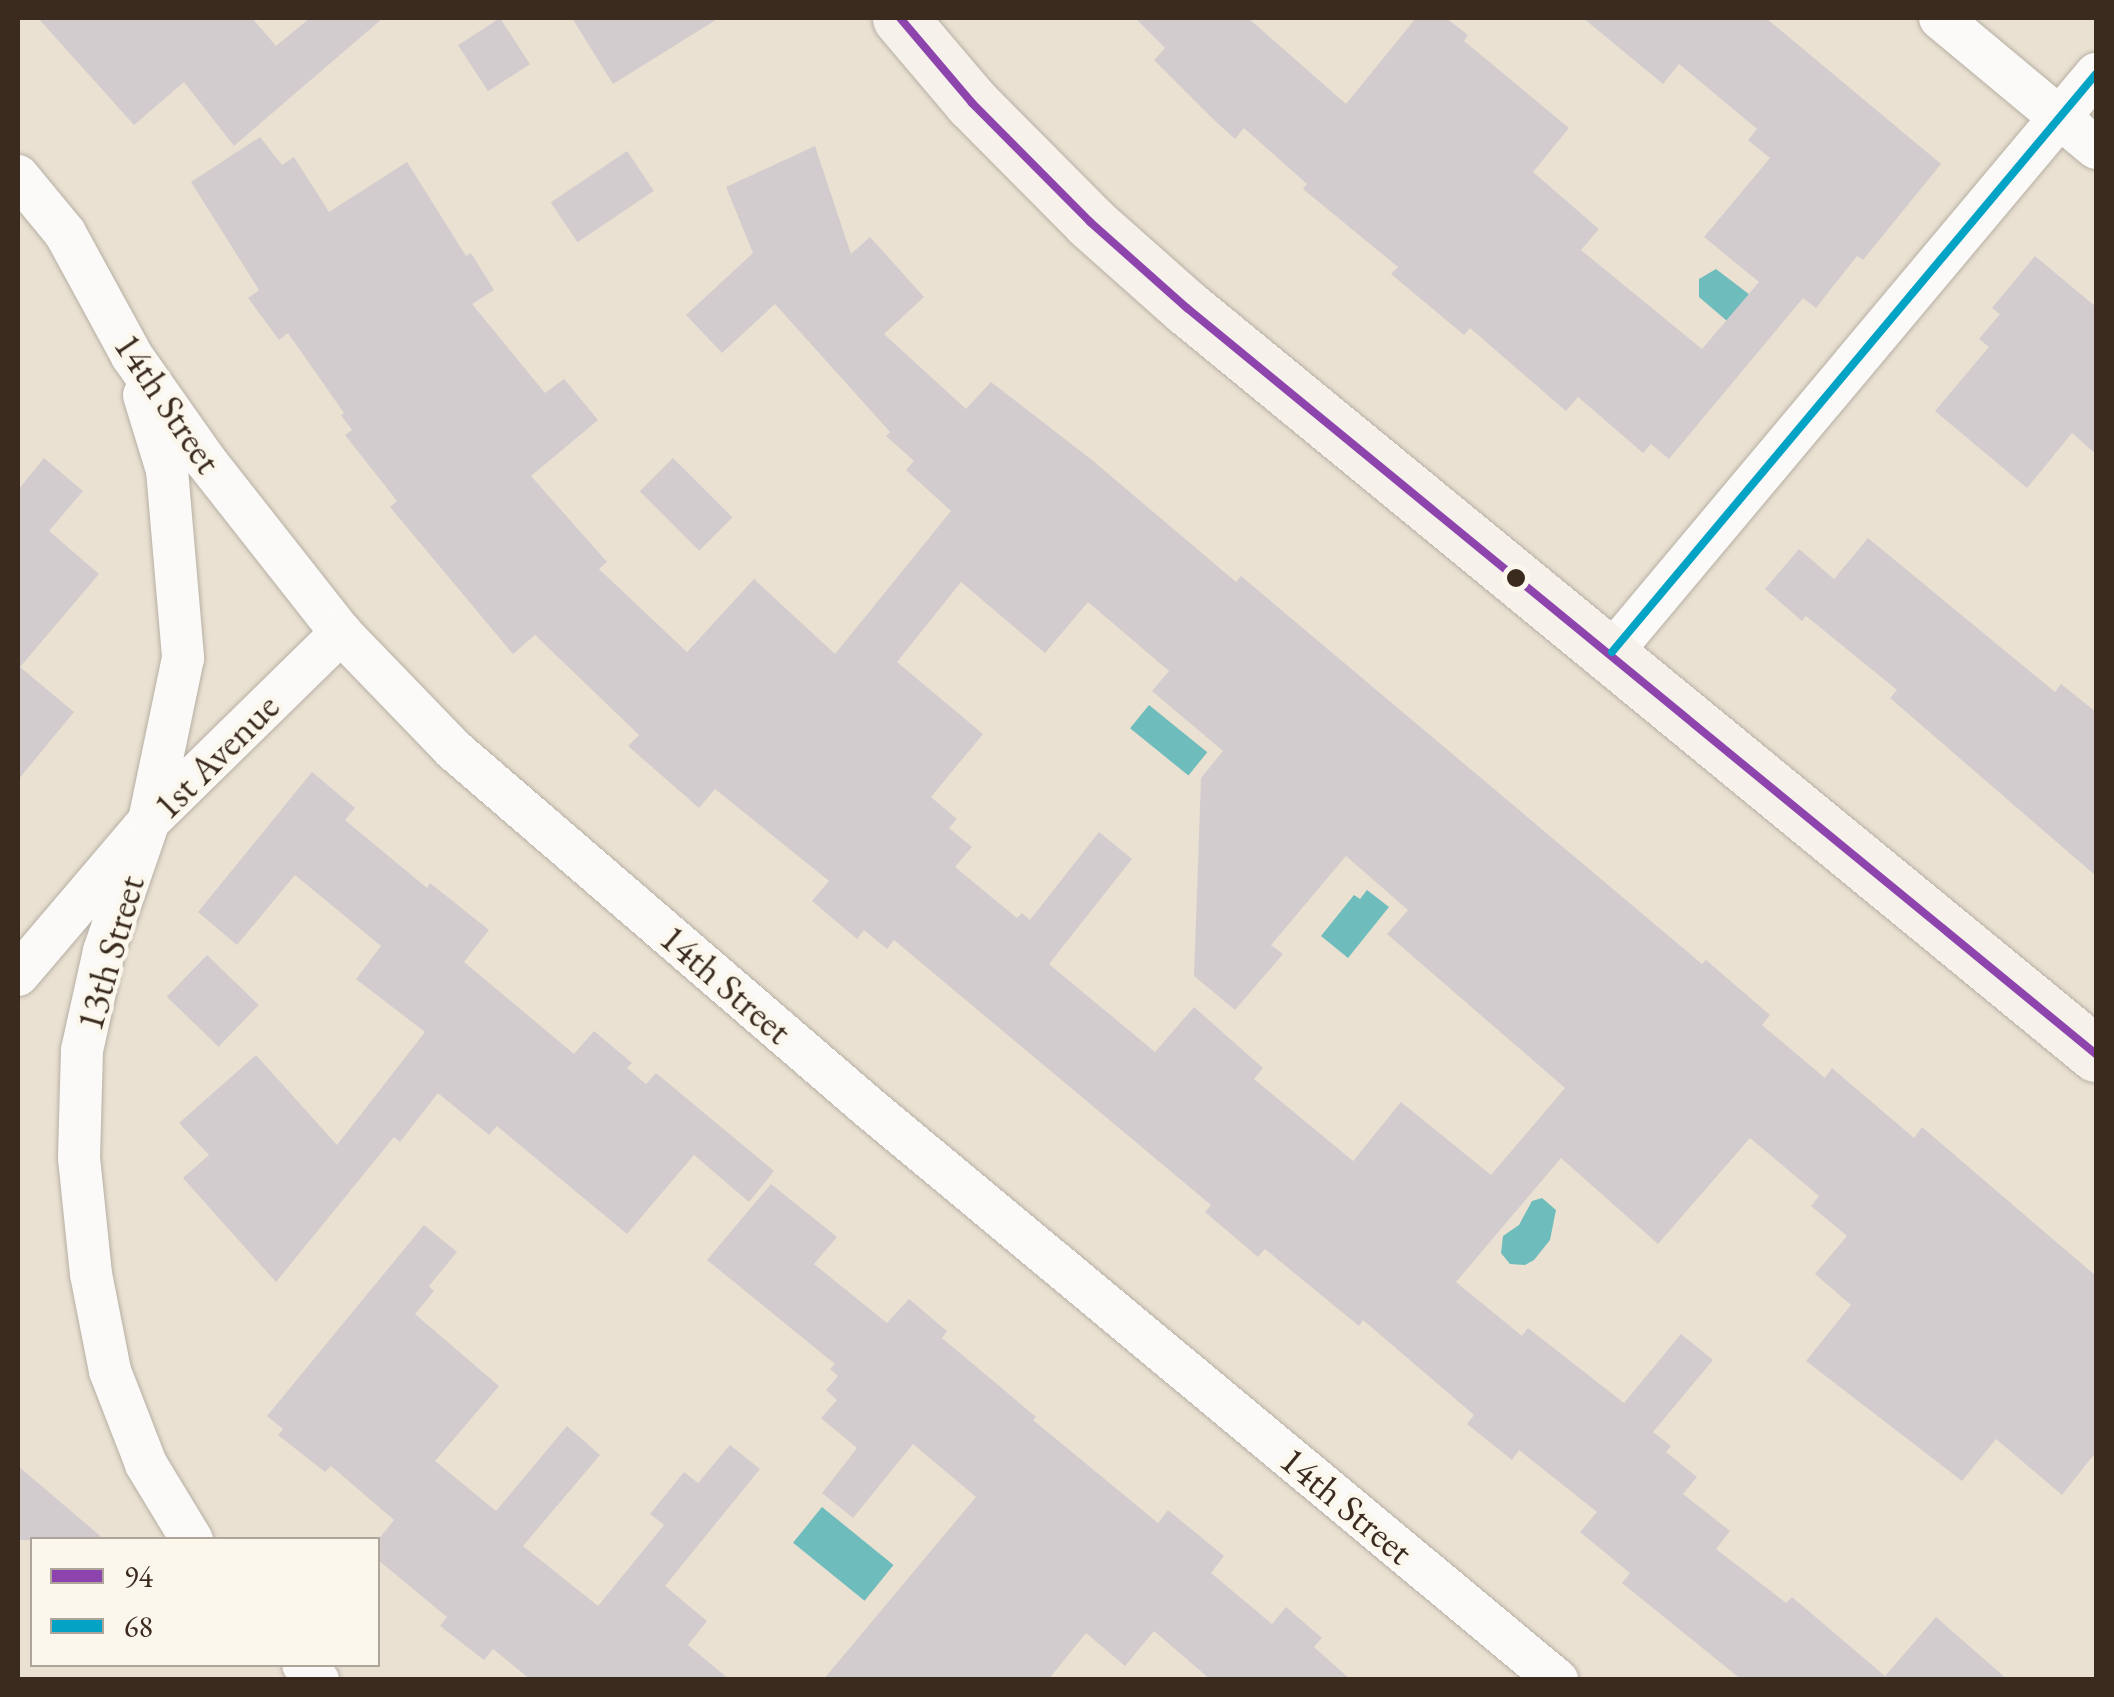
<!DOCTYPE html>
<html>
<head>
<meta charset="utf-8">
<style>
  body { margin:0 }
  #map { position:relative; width:2114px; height:1697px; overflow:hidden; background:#eae1d2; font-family:"EB Garamond",serif }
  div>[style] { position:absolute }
  .water>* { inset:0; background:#6fbcbc; transform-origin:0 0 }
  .building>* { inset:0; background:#d3ccce; transform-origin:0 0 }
  .roads { filter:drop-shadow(0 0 2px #b6afa4) drop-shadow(0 0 2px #b6afa4) }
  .minor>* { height:42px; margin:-21px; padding:0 21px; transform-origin:21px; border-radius:21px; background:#fcfaf8 }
  .secondary>* { height:55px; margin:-27.5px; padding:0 27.5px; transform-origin:27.5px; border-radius:27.5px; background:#f6f1eb }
  .bus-1>* { height:8px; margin:-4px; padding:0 4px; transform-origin:4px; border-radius:4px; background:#8e44ad }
  .bus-2>* { height:8px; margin:-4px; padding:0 4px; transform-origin:4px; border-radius:4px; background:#03a3c5 }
  .dots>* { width:28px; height:28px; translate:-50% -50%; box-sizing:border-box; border:5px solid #fbf7ec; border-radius:50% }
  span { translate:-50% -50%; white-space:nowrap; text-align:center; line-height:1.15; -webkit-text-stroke:9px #fbf7ec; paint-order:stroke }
  .street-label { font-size:38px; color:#3b2a1e }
  .frame { position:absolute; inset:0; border:20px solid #3b2a1e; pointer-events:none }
  .legend { position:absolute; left:30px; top:1537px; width:350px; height:130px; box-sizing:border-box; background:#fbf7ec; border:2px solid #aea59a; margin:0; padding:12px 18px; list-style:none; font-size:30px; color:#3b2a1e }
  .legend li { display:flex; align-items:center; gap:20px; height:50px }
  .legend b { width:50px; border:2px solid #aea59a }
</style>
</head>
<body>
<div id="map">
  <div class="water">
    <div style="clip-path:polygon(1716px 269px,1771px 311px,1747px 338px,1699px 297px,1699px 279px)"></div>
    <div style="left:1149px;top:705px;width:75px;height:30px;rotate:39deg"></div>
    <div style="clip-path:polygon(1367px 890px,1389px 907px,1348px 958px,1321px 936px,1354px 895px,1360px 899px)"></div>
    <div style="clip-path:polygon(1542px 1198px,1556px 1210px,1550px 1240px,1534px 1260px,1525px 1265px,1510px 1264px,1501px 1253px,1503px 1236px,1519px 1225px,1532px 1201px)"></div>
    <div style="left:822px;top:1507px;width:92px;height:46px;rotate:39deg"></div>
  </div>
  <div class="building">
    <div style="clip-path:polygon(38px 18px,252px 18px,276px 46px,310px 18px,383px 18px,234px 146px,184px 82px,134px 125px)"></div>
    <div style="left:500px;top:18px;width:55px;height:50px;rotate:57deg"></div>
    <div style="clip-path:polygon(572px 18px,719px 18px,613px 84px)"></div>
    <div style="clip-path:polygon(1135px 18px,1248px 18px,1346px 104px,1416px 18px,1446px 18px,1468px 35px,1464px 41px,1569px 128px,1533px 172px,1599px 229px,1581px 250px,1702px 349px,1759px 282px,1704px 237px,1770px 158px,1748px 140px,1757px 129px,1679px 64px,1663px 84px,1583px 18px,1766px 18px,1941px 164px,1863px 260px,1857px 256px,1816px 308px,1803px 298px,1669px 459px,1651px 444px,1643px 453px,1578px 397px,1566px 411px,1470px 328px,1464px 335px,1391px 274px,1398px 267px,1303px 189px,1307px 184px,1244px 128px,1235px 139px,1213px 119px,1154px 60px,1165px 48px)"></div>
    <div style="clip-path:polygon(evenodd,260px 137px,282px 165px,294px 157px,329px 212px,407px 162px,466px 256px,471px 253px,494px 290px,472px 304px,545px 393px,564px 379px,598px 420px,531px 476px,607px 562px,599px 569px,687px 652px,754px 579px,835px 654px,951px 511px,906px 470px,914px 461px,886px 436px,890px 432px,775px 304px,722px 353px,686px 315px,753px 253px,726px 187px,815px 146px,851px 254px,870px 237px,924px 297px,884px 334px,966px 409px,991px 382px,1092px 460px,1236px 582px,1241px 576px,1702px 964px,1706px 960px,1770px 1015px,1762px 1025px,1825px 1078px,1832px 1068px,1914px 1138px,1922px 1127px,2096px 1276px,2096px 1452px,2062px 1495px,1996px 1439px,1962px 1481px,1806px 1361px,1851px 1305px,1815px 1274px,1847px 1236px,1811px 1206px,1819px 1196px,1750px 1138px,1658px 1244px,1561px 1158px,1456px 1282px,1522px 1336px,1528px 1328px,1624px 1403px,1681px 1334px,1713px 1360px,1653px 1432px,1671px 1446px,1666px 1452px,1697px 1477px,1683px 1494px,1730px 1531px,1716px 1549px,1786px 1603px,1792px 1597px,1885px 1676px,1936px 1617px,2008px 1680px,1742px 1680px,1622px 1583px,1630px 1573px,1580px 1532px,1597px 1512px,1519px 1450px,1512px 1460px,1467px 1424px,1474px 1415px,1363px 1320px,1359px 1326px,1265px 1249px,1258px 1257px,1205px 1212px,1211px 1205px,894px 940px,887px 949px,864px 930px,857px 939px,812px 901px,829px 881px,715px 789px,699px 808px,628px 746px,639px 735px,535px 635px,513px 654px,390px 507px,397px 501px,345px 435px,352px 430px,341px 415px,344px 413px,288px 333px,279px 340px,248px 298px,259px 290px,191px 182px,260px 137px,961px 582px,1045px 653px,1088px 602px,1169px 671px,1152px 691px,1223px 751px,1201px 778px,1194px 976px,1235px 1010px,1283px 954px,1271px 945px,1346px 856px,1408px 910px,1387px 934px,1565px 1088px,1491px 1175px,1401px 1102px,1353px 1161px,1254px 1079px,1263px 1068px,1194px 1007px,1155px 1052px,1049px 964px,1132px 859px,1099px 832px,1030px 920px,1022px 913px,1017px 918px,955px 867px,972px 847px,949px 828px,957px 819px,931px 797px,983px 734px,897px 662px,961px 582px)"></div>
    <div style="left:627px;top:151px;width:48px;height:92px;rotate:56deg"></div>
    <div style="clip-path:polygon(2035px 256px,2096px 307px,2096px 454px,2072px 433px,2027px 488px,1935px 411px,1989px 347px,1979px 339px,2000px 314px,1992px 308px)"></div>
    <div style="clip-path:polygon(44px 458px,83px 491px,49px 531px,99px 574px,20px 667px,74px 712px,18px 780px,18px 490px)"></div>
    <div style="left:673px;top:458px;width:84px;height:47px;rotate:45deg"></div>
    <div style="clip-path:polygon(1868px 538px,2055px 692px,2061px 684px,2096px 712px,2096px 876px,1890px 698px,1897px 690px,1806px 616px,1802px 621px,1765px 589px,1799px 549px,1834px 579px)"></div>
    <div style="clip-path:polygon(312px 772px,355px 808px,345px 820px,427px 888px,430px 883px,489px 930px,464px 962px,574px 1054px,594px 1031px,632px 1063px,627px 1068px,646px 1084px,656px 1073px,774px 1171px,749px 1202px,694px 1155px,627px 1234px,497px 1126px,489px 1135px,438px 1093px,400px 1142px,394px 1137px,276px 1282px,183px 1178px,209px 1155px,179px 1123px,256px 1055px,337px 1145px,425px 1032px,356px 979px,381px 946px,295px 875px,237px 945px,198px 912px)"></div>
    <div style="left:207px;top:955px;width:72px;height:58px;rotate:44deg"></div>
    <div style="clip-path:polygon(771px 1184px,837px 1237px,814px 1264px,887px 1323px,909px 1299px,947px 1331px,942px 1338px,1036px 1417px,1033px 1420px,1158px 1523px,1168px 1510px,1224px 1556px,1211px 1573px,1272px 1624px,1286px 1607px,1322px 1638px,1314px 1647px,1351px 1680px,1211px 1680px,1154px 1631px,1125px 1666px,1086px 1633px,1048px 1680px,823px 1680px,976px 1497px,913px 1444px,853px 1518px,822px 1493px,857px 1448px,821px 1418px,837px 1400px,826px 1390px,838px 1376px,830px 1369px,835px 1364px,707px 1260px)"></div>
    <div style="clip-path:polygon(424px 1225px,457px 1252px,429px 1286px,434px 1291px,415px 1314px,499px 1386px,435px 1461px,496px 1511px,567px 1426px,600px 1455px,523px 1546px,598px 1606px,664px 1525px,650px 1514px,684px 1472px,698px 1483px,730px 1445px,760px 1469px,665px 1586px,707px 1621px,688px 1645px,730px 1680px,531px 1680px,493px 1649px,484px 1660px,440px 1626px,447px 1617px,378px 1560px,378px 1540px,394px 1520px,331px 1466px,325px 1472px,278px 1435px,283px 1429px,267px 1416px)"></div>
    <div style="clip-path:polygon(18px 1466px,105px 1540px,18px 1540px)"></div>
  </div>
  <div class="roads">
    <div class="minor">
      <div style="left:1940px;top:18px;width:203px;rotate:39.8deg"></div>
      <div style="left:18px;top:176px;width:74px;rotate:50.5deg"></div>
      <div style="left:65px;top:233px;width:140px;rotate:61.4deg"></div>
      <div style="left:132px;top:356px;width:127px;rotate:54.9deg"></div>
      <div style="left:205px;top:460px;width:220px;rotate:51.8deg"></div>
      <div style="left:341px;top:633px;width:163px;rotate:46deg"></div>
      <div style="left:454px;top:750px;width:545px;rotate:40.76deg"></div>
      <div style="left:867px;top:1106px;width:898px;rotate:39.76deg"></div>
      <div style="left:144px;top:395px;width:78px;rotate:73deg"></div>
      <div style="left:167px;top:470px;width:189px;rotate:85.1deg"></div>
      <div style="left:183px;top:658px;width:167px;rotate:101.8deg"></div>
      <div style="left:149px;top:821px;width:138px;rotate:109.1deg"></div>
      <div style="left:104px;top:951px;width:101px;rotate:102.5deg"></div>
      <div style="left:82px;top:1050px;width:108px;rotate:91.6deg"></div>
      <div style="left:79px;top:1158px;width:117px;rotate:84.1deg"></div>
      <div style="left:91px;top:1274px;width:99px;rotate:78.9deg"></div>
      <div style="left:110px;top:1371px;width:100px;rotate:68.8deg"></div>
      <div style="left:146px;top:1464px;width:89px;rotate:58.8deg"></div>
      <div style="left:1612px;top:652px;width:754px;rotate:-50.06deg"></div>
      <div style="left:18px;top:975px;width:202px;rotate:-49.6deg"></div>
      <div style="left:149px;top:821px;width:269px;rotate:-44.4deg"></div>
      <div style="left:303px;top:1664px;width:22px;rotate:47deg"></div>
    </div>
    <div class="secondary">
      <div style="left:900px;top:18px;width:111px;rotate:49.7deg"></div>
      <div style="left:972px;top:103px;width:168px;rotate:45.2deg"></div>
      <div style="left:1090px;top:222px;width:130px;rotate:41.6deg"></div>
      <div style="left:1187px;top:308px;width:1176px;rotate:39.38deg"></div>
    </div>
  </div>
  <div class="bus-1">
    <div style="left:900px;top:18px;width:111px;rotate:49.7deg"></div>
    <div style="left:972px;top:103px;width:168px;rotate:45.2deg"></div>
    <div style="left:1090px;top:222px;width:130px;rotate:41.6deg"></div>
    <div style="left:1187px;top:308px;width:1176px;rotate:39.38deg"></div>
  </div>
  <div class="bus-2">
    <div style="left:1612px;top:652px;width:754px;rotate:-50.06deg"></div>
  </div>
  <div class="dots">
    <div style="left:1516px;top:578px;background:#3b2a1e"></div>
  </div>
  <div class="street-label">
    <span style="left:168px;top:403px;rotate:56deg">14th Street</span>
    <span style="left:216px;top:756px;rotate:-45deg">1st Avenue</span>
    <span style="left:110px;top:953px;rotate:-74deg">13th Street</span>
    <span style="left:726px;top:984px;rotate:41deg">14th Street</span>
    <span style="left:1347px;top:1505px;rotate:40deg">14th Street</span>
  </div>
  <div class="frame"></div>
  <ul class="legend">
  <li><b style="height:12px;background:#8e44ad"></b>94</li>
  <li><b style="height:12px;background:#03a3c5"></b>68</li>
  </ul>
</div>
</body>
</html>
